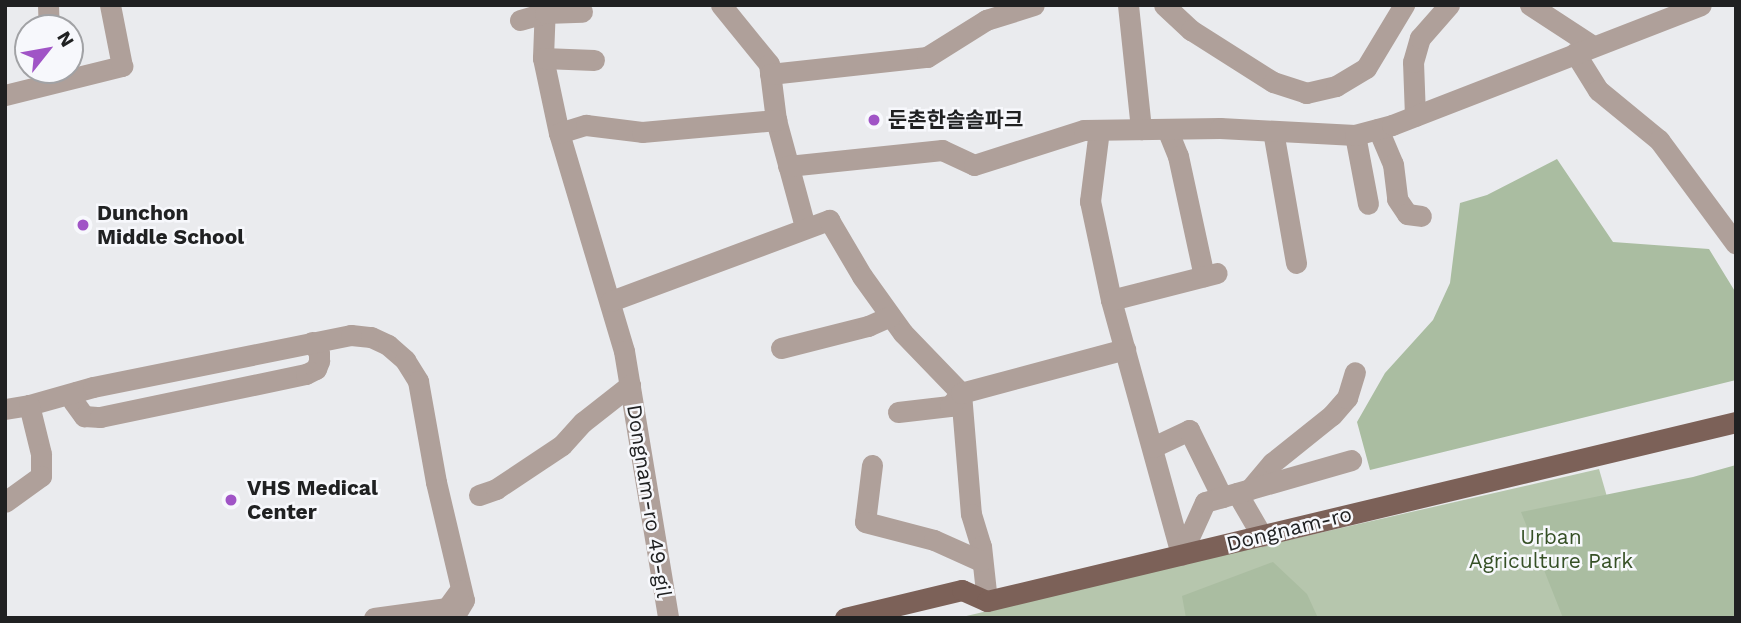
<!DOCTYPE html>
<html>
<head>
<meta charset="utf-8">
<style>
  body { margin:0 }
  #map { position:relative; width:1741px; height:623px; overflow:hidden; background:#eaebee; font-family:"Work Sans","Noto Sans KR",sans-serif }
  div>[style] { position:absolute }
  .green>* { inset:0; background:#b6c6ad }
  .forest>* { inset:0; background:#aabda1 }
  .minor>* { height:21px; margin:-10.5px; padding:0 10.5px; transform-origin:10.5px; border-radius:10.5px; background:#afa09a }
  .major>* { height:21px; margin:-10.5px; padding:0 10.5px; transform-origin:10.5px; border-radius:10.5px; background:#7c6158 }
  .dots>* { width:19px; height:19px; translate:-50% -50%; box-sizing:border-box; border:4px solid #f7f8fc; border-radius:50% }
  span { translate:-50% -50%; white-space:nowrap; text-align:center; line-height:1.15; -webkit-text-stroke:5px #f7f8fc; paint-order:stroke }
  .poi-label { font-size:21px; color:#202122; font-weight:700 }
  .left { translate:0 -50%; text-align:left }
  .street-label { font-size:21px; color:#202122 }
  .park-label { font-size:21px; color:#365026 }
  .frame { position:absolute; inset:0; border:7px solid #202122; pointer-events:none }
  .north { position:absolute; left:14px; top:14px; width:70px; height:70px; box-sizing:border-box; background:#f7f8fc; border:2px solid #a1a2a5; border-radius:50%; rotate:59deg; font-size:19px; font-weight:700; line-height:28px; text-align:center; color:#202122 }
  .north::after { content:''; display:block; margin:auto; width:24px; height:32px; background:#a054c6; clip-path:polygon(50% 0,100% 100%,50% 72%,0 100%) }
</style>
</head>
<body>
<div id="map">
  <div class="green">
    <div style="clip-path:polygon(1599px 469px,1642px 618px,958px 618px,1219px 556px)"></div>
  </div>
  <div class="forest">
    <div style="clip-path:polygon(1557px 159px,1613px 242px,1709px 249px,1736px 293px,1736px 380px,1370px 470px,1357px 422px,1385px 373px,1433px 320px,1450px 283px,1460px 203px,1487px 195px)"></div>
    <div style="clip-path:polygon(1736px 465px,1736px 618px,1563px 618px,1521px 512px,1693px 477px)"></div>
    <div style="clip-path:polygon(1273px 562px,1307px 594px,1318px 618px,1186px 618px,1182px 596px)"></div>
  </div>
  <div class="minor">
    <div style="left:48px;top:5px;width:23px;rotate:88deg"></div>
    <div style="left:545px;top:5px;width:53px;rotate:92.2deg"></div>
    <div style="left:543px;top:58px;width:77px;rotate:78deg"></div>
    <div style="left:559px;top:133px;width:227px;rotate:73.4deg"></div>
    <div style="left:624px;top:351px;width:271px;rotate:80.6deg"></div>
    <div style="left:721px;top:5px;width:76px;rotate:50.9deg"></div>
    <div style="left:769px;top:64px;width:56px;rotate:82.9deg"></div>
    <div style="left:776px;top:120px;width:111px;rotate:74.8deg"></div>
    <div style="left:1128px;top:5px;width:125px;rotate:84deg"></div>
    <div style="left:1164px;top:5px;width:37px;rotate:43deg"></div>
    <div style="left:1191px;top:30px;width:97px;rotate:32.4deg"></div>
    <div style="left:1273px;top:82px;width:35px;rotate:18deg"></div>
    <div style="left:1306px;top:93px;width:31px;rotate:-13deg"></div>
    <div style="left:1336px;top:86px;width:35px;rotate:-31deg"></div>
    <div style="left:1366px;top:68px;width:74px;rotate:-58.9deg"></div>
    <div style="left:1530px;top:5px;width:75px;rotate:33.1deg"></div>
    <div style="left:520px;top:20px;width:26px;rotate:-16deg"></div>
    <div style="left:545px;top:13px;width:37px;rotate:-2deg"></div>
    <div style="left:1575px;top:53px;width:44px;rotate:58.1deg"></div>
    <div style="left:1598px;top:90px;width:79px;rotate:39.3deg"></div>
    <div style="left:1659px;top:140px;width:129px;rotate:53.5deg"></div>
    <div style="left:543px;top:58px;width:51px;rotate:2.2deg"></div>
    <div style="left:770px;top:74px;width:158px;rotate:-6.2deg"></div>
    <div style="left:927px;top:57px;width:70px;rotate:-32.1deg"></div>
    <div style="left:986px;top:20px;width:50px;rotate:-17.4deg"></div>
    <div style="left:5px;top:95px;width:121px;rotate:-13.9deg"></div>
    <div style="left:122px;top:66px;width:62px;rotate:-101.1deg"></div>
    <div style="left:1415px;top:116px;width:54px;rotate:-92.1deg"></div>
    <div style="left:1413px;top:62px;width:25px;rotate:-74deg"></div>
    <div style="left:1420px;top:38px;width:44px;rotate:-48.7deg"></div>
    <div style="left:1167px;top:129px;width:29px;rotate:68deg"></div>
    <div style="left:1178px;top:156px;width:123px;rotate:77.8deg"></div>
    <div style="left:1378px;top:129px;width:38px;rotate:67deg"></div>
    <div style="left:1393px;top:164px;width:35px;rotate:83deg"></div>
    <div style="left:1397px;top:199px;width:18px;rotate:56deg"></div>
    <div style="left:1407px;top:214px;width:14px;rotate:8deg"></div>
    <div style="left:1099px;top:130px;width:72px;rotate:97.2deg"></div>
    <div style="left:1090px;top:201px;width:101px;rotate:78deg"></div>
    <div style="left:1111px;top:300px;width:264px;rotate:74.6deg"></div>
    <div style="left:1273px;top:131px;width:134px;rotate:80.1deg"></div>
    <div style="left:559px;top:133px;width:28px;rotate:-17deg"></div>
    <div style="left:586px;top:125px;width:56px;rotate:7.1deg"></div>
    <div style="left:642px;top:132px;width:135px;rotate:-5.1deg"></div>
    <div style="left:1355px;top:135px;width:70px;rotate:79.3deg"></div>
    <div style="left:788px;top:166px;width:155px;rotate:-5.9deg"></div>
    <div style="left:942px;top:150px;width:35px;rotate:25deg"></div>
    <div style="left:974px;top:165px;width:115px;rotate:-17.7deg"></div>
    <div style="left:1084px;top:130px;width:136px;rotate:-0.8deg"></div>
    <div style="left:1220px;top:128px;width:135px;rotate:3deg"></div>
    <div style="left:1355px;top:135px;width:38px;rotate:-15deg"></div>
    <div style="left:1392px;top:125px;width:331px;rotate:-21.2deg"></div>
    <div style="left:1111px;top:300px;width:109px;rotate:-14.3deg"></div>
    <div style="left:611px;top:301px;width:233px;rotate:-20.4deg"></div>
    <div style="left:829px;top:220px;width:65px;rotate:59.5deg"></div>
    <div style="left:862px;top:276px;width:70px;rotate:54.3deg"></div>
    <div style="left:903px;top:333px;width:83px;rotate:46deg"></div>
    <div style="left:961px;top:393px;width:121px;rotate:85.3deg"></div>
    <div style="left:971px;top:514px;width:34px;rotate:73deg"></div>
    <div style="left:981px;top:546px;width:55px;rotate:83.8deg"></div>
    <div style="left:781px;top:348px;width:90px;rotate:-14.2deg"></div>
    <div style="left:868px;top:326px;width:24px;rotate:-24deg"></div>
    <div style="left:76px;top:392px;width:9px;rotate:108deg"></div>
    <div style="left:73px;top:401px;width:19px;rotate:54deg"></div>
    <div style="left:84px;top:416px;width:16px;rotate:4deg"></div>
    <div style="left:100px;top:417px;width:210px;rotate:-11.8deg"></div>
    <div style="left:306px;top:374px;width:11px;rotate:-27deg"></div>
    <div style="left:316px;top:369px;width:9px;rotate:-69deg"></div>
    <div style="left:319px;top:361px;width:8px;rotate:-90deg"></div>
    <div style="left:319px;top:353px;width:13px;rotate:-122deg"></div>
    <div style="left:29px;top:405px;width:66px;rotate:-15.7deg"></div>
    <div style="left:93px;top:387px;width:263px;rotate:-11.4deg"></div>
    <div style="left:351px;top:335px;width:20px;rotate:6deg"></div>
    <div style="left:371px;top:337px;width:19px;rotate:25deg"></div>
    <div style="left:388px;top:345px;width:23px;rotate:41deg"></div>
    <div style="left:405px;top:360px;width:25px;rotate:58deg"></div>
    <div style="left:418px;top:381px;width:103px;rotate:79.9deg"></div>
    <div style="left:436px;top:482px;width:121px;rotate:76.7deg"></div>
    <div style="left:464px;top:600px;width:21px;rotate:121deg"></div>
    <div style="left:5px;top:409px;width:24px;rotate:-9deg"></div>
    <div style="left:29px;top:405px;width:50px;rotate:76.2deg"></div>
    <div style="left:41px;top:454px;width:22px;rotate:90deg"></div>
    <div style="left:41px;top:476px;width:44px;rotate:144.2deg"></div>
    <div style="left:898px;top:412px;width:52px;rotate:-6.6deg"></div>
    <div style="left:950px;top:406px;width:17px;rotate:-50deg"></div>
    <div style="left:961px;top:393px;width:170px;rotate:-15deg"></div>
    <div style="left:1153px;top:447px;width:40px;rotate:-25deg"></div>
    <div style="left:1189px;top:430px;width:75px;rotate:63.8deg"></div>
    <div style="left:872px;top:465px;width:57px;rotate:97deg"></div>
    <div style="left:865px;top:522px;width:71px;rotate:14.6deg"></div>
    <div style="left:934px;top:540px;width:51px;rotate:24.1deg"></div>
    <div style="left:1250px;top:489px;width:34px;rotate:-50deg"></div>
    <div style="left:1272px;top:463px;width:77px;rotate:-38.7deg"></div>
    <div style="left:1332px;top:415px;width:23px;rotate:-49deg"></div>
    <div style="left:1347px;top:398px;width:27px;rotate:-73deg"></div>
    <div style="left:1237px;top:493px;width:50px;rotate:59.8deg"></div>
    <div style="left:479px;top:495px;width:18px;rotate:-19deg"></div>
    <div style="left:496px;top:489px;width:79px;rotate:-33.7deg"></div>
    <div style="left:562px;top:445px;width:31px;rotate:-48deg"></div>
    <div style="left:583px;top:422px;width:60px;rotate:-38.2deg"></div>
    <div style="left:1181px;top:555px;width:58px;rotate:-65.6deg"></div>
    <div style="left:1205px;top:502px;width:152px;rotate:-16deg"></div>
    <div style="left:374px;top:618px;width:74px;rotate:-7.8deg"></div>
    <div style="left:447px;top:608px;width:22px;rotate:-54deg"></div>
  </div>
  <div class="major">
    <div style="left:845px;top:618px;width:120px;rotate:-13.5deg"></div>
    <div style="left:962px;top:590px;width:27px;rotate:24deg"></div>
    <div style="left:987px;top:601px;width:770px;rotate:-13.44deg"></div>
  </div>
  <div class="dots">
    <div style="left:874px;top:120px;background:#a054c6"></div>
    <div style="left:83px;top:225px;background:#a054c6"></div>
    <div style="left:231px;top:500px;background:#a054c6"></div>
  </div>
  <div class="poi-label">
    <span class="left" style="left:888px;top:120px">둔촌한솔솔파크</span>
    <span class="left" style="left:97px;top:225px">Dunchon<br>Middle School</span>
    <span class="left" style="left:247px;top:500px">VHS Medical<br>Center</span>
  </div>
  <div class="street-label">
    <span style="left:649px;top:501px;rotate:81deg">Dongnam-ro 49-gil</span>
    <span style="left:1289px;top:529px;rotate:-14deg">Dongnam-ro</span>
  </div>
  <div class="park-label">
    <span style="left:1551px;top:549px">Urban<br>Agriculture Park</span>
  </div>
  <div class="frame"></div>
  <div class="north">N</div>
</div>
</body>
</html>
